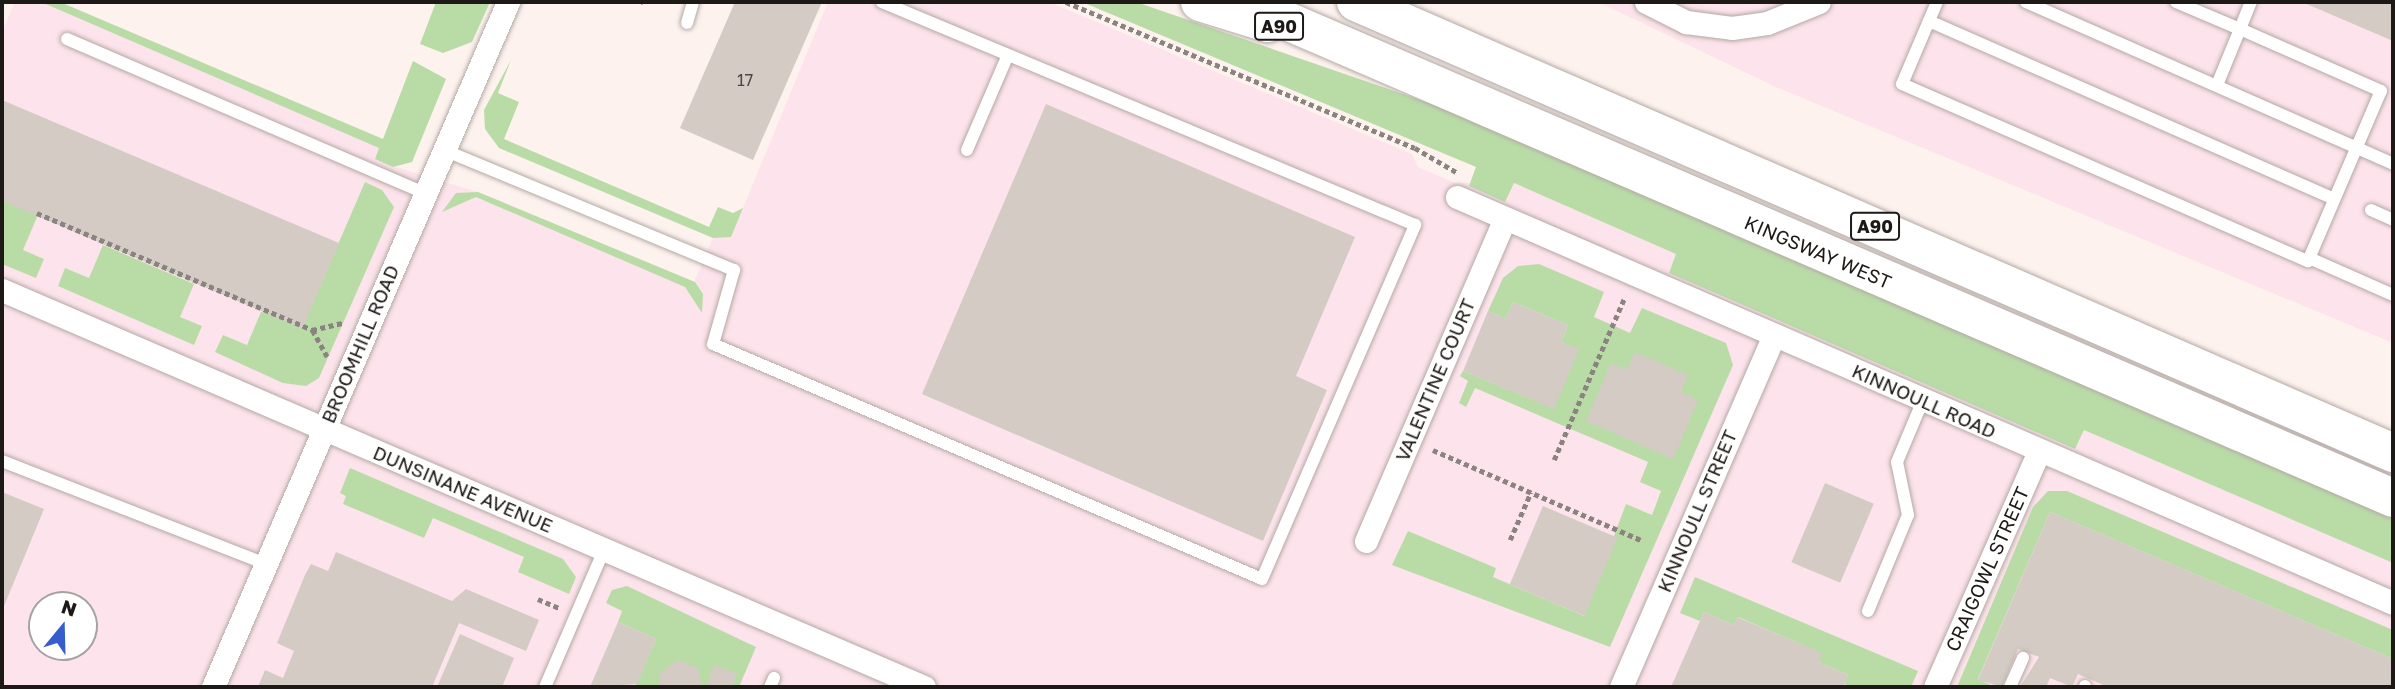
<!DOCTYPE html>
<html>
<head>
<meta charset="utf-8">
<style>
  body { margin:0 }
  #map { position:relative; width:2395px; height:689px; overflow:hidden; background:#fdf2ee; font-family:"Golos Text",sans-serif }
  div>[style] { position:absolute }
  .industrial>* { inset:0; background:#fde3eb }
  .green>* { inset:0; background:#b9dca7 }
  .building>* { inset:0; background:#d4cbc5; transform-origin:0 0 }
  .path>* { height:4.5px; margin-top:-2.25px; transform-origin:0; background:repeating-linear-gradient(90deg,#8a8380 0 5px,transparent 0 8.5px) }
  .roads { filter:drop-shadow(0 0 2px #b3a9a5) drop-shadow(0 0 2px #b3a9a5) }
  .service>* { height:12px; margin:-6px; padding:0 6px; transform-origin:6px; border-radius:6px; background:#fff }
  .minor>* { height:23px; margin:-11.5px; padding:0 11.5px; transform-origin:11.5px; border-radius:11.5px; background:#fff }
  .trunk>* { height:38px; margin:-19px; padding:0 19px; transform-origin:19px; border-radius:19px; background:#fff }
  span { translate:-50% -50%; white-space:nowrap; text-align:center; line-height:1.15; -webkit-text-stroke:5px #fff; paint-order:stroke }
  .number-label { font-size:16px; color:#4b4642 }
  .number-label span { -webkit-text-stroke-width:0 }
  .shield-label span { padding:2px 5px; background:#fff; border:2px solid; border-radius:5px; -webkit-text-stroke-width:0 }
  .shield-label { font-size:18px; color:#1d1917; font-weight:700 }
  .street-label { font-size:19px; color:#1d1917 }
  .frame { position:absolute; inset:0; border:4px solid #1d1917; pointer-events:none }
  .north { position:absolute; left:28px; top:591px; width:70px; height:70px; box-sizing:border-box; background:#fff; border:2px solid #a5a3a2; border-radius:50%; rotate:19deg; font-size:19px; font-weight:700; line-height:28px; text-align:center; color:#1d1917 }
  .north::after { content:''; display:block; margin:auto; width:24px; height:32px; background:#375ccd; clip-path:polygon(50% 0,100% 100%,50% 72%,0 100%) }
</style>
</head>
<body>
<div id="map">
  <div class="industrial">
    <div style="clip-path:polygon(evenodd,15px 2px,41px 2px,380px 148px,375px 159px,393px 166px,478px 192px,694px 282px,713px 238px,731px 237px,828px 2px,1049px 2px,1412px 154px,1418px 167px,1455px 183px,1513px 183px,1677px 254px,1669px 272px,2075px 449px,2084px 430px,2393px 563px,2393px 687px,2px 687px,2px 32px,15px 2px,42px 605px,84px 605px,84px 647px,42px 647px,42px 605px)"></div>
    <div style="clip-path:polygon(1598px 2px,2393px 2px,2393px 343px,1776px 87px)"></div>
  </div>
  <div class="green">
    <div style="clip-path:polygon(41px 2px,60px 2px,383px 139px,413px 61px,446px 79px,412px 162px,393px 167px,375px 159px,379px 148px)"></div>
    <div style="clip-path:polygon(436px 2px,490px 2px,472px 42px,443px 53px,420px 44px)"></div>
    <div style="clip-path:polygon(1082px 2px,1136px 2px,1464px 115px,2393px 517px,2393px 563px,2084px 430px,2075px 449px,1669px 273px,1676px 254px,1514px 183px,1505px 202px,1469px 186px,1476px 167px)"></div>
    <div style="clip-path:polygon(511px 60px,498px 93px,519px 102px,504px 139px,709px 227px,718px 207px,733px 213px,743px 208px,731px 237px,713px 238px,499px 148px,485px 129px,484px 110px)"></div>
    <div style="clip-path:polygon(365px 182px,382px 190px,394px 207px,319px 378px,306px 386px,283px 383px,215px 352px,223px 335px,247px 345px,261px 312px,304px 323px)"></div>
    <div style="clip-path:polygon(478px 192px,695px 282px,703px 294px,702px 313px,685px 287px,476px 197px,442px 212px,456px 193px)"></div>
    <div style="clip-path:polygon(2px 193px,40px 210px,23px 250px,44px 259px,36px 278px,2px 264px)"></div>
    <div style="clip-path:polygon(103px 245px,194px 284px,180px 317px,202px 326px,194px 345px,58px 286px,65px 268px,89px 278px)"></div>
    <div style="clip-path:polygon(1539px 264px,1604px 292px,1594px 317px,1630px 333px,1642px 308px,1726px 343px,1733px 365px,1610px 647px,1392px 565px,1408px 531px,1496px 568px,1493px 577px,1584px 616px,1626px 504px,1652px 515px,1661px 491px,1640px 482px,1648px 462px,1475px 388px,1466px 407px,1459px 403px,1468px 381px,1460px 376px,1463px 371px,1553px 408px,1578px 349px,1561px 342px,1568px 325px,1513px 302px,1506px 319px,1488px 311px,1503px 278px,1518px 266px)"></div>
    <div style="clip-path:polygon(350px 468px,563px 559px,576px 577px,569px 594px,518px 572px,524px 557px,433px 518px,424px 538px,343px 504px,346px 496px,340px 493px)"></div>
    <div style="clip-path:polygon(2048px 491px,2067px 491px,2393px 630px,2393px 659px,2050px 512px,1978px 679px,1995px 687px,1957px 687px,2033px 507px)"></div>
    <div style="clip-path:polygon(1695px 577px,1918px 671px,1911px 687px,1852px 687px,1844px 684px,1848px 675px,1818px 662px,1821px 653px,1738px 617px,1734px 625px,1704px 612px,1700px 621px,1680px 613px)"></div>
    <div style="clip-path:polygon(627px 586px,756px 647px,739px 687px,635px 687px,656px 639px,618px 622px,622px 611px,606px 603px,612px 590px)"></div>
  </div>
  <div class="building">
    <div style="clip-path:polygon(735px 2px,822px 2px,753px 160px,680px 128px)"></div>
    <div style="clip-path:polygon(2302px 2px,2393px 2px,2393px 41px)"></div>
    <div style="left:2px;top:100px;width:366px;height:93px;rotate:23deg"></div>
    <div style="clip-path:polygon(1046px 104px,1355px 237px,1296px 376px,1327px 390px,1263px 541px,922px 394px)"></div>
    <div style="clip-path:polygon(1513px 302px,1568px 325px,1561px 342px,1579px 349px,1554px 409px,1463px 371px,1488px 311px,1506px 319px)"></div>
    <div style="clip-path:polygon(1635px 352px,1688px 375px,1681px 392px,1698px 400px,1673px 459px,1586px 421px,1611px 363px,1627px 370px)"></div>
    <div style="left:1825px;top:483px;width:53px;height:86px;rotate:23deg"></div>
    <div style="clip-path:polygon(2px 492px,44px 509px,2px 611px)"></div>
    <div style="left:1543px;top:506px;width:81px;height:85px;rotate:23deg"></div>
    <div style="clip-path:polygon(2050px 512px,2393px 659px,2393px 687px,2108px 687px,2078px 674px,2072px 687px,2050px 678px,2046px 687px,2020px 687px,2039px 657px,2018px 649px,2002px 687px,1978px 680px)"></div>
    <div style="clip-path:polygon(336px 552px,452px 601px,466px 589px,539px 620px,526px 651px,459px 623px,432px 687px,258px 687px,265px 670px,283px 678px,294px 651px,277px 643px,305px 575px,311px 564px,328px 571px)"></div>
    <div style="clip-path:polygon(1704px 612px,1734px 625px,1737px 617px,1822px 653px,1818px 662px,1848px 675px,1843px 687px,1671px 687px)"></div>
    <div style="clip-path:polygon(618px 622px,656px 639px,637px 684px,590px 687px)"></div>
    <div style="clip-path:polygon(460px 634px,514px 658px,502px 687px,437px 687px)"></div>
    <div style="clip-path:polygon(678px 660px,698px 668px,702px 687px,660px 687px,660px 673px)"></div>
    <div style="clip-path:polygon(714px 665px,737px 674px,732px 687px,706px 687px)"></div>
  </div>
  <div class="path">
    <div style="left:1066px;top:2px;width:378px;rotate:22.7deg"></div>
    <div style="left:1415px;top:148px;width:48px;rotate:30.3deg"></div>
    <div style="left:640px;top:3px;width:1px;rotate:-45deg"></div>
    <div style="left:37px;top:213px;width:299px;rotate:23deg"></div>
    <div style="left:327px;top:357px;width:31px;rotate:-119deg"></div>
    <div style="left:312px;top:330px;width:31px;rotate:-13deg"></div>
    <div style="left:1433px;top:450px;width:227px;rotate:23.4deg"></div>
    <div style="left:1554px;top:460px;width:178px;rotate:-66.5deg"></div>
    <div style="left:1510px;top:540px;width:52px;rotate:-66.4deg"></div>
    <div style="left:538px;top:599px;width:23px;rotate:23deg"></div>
  </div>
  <div class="roads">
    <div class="service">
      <div style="left:1937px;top:2px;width:89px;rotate:113.1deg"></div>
      <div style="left:1902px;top:84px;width:443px;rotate:23.6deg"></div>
      <div style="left:2308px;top:261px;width:185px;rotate:-66.8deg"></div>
      <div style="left:2381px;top:91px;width:154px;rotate:-156.3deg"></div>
      <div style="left:2240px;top:29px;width:29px;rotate:-68deg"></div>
      <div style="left:2026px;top:2px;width:401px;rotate:23.8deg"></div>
      <div style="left:2176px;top:2px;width:69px;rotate:22.9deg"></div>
      <div style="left:2240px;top:29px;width:61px;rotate:112.3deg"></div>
      <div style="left:1929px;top:21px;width:442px;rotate:23.7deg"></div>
      <div style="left:687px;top:23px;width:22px;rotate:-74deg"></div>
      <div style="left:67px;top:39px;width:390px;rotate:23.3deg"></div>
      <div style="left:444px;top:150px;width:314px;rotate:22.5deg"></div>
      <div style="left:734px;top:270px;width:77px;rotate:105.8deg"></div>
      <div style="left:713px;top:344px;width:597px;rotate:23.17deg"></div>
      <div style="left:1262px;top:579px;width:386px;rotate:-66.6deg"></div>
      <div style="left:1415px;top:225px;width:578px;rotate:-157.3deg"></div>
      <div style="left:967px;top:150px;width:103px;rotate:-66.7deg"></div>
      <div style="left:2371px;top:210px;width:24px;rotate:24deg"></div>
      <div style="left:2309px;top:258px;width:92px;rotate:23.8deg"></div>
      <div style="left:2px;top:461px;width:283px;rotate:21.3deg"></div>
      <div style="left:1868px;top:611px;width:104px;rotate:-67.4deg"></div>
      <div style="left:1908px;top:515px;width:54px;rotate:-101.7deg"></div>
      <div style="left:1897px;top:462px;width:67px;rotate:-67.2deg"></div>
      <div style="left:545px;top:687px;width:149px;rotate:-66.7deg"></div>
      <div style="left:770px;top:687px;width:10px;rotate:-66deg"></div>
      <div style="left:2010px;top:687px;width:32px;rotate:-66deg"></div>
      <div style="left:2085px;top:687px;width:1px;rotate:-90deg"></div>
    </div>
    <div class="minor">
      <div style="left:1646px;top:2px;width:45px;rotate:26.6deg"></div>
      <div style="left:1686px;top:22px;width:46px;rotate:7.4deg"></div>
      <div style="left:1732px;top:28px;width:35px;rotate:-8deg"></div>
      <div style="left:1767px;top:23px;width:56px;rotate:-22deg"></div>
      <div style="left:1457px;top:197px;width:1020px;rotate:23.45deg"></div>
      <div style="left:2px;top:290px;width:1004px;rotate:23.3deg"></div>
      <div style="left:1366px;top:541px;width:351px;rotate:-66.7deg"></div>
      <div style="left:213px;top:687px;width:746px;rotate:-66.7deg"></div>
      <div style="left:1621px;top:687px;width:384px;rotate:-66.5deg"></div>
      <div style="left:1935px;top:687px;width:258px;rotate:-66.2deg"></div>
    </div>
    <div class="trunk">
      <div style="left:1200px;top:2px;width:71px;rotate:17.2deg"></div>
      <div style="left:1243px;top:2px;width:1252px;rotate:23.33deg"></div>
      <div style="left:1356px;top:2px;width:1131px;rotate:23.5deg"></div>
    </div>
  </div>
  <div class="number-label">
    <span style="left:745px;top:80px">17</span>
  </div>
  <div class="shield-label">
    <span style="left:1279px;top:26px">A90</span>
    <span style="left:1875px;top:226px">A90</span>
  </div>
  <div class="street-label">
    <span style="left:1818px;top:252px;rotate:23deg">KINGSWAY WEST</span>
    <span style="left:360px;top:344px;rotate:-67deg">BROOMHILL ROAD</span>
    <span style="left:1435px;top:380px;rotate:-67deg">VALENTINE COURT</span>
    <span style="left:1924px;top:401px;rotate:24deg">KINNOULL ROAD</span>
    <span style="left:463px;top:489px;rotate:23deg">DUNSINANE AVENUE</span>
    <span style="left:1697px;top:511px;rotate:-67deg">KINNOULL STREET</span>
    <span style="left:1987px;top:569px;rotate:-66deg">CRAIGOWL STREET</span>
  </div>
  <div class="frame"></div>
  <div class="north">N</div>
</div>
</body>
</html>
